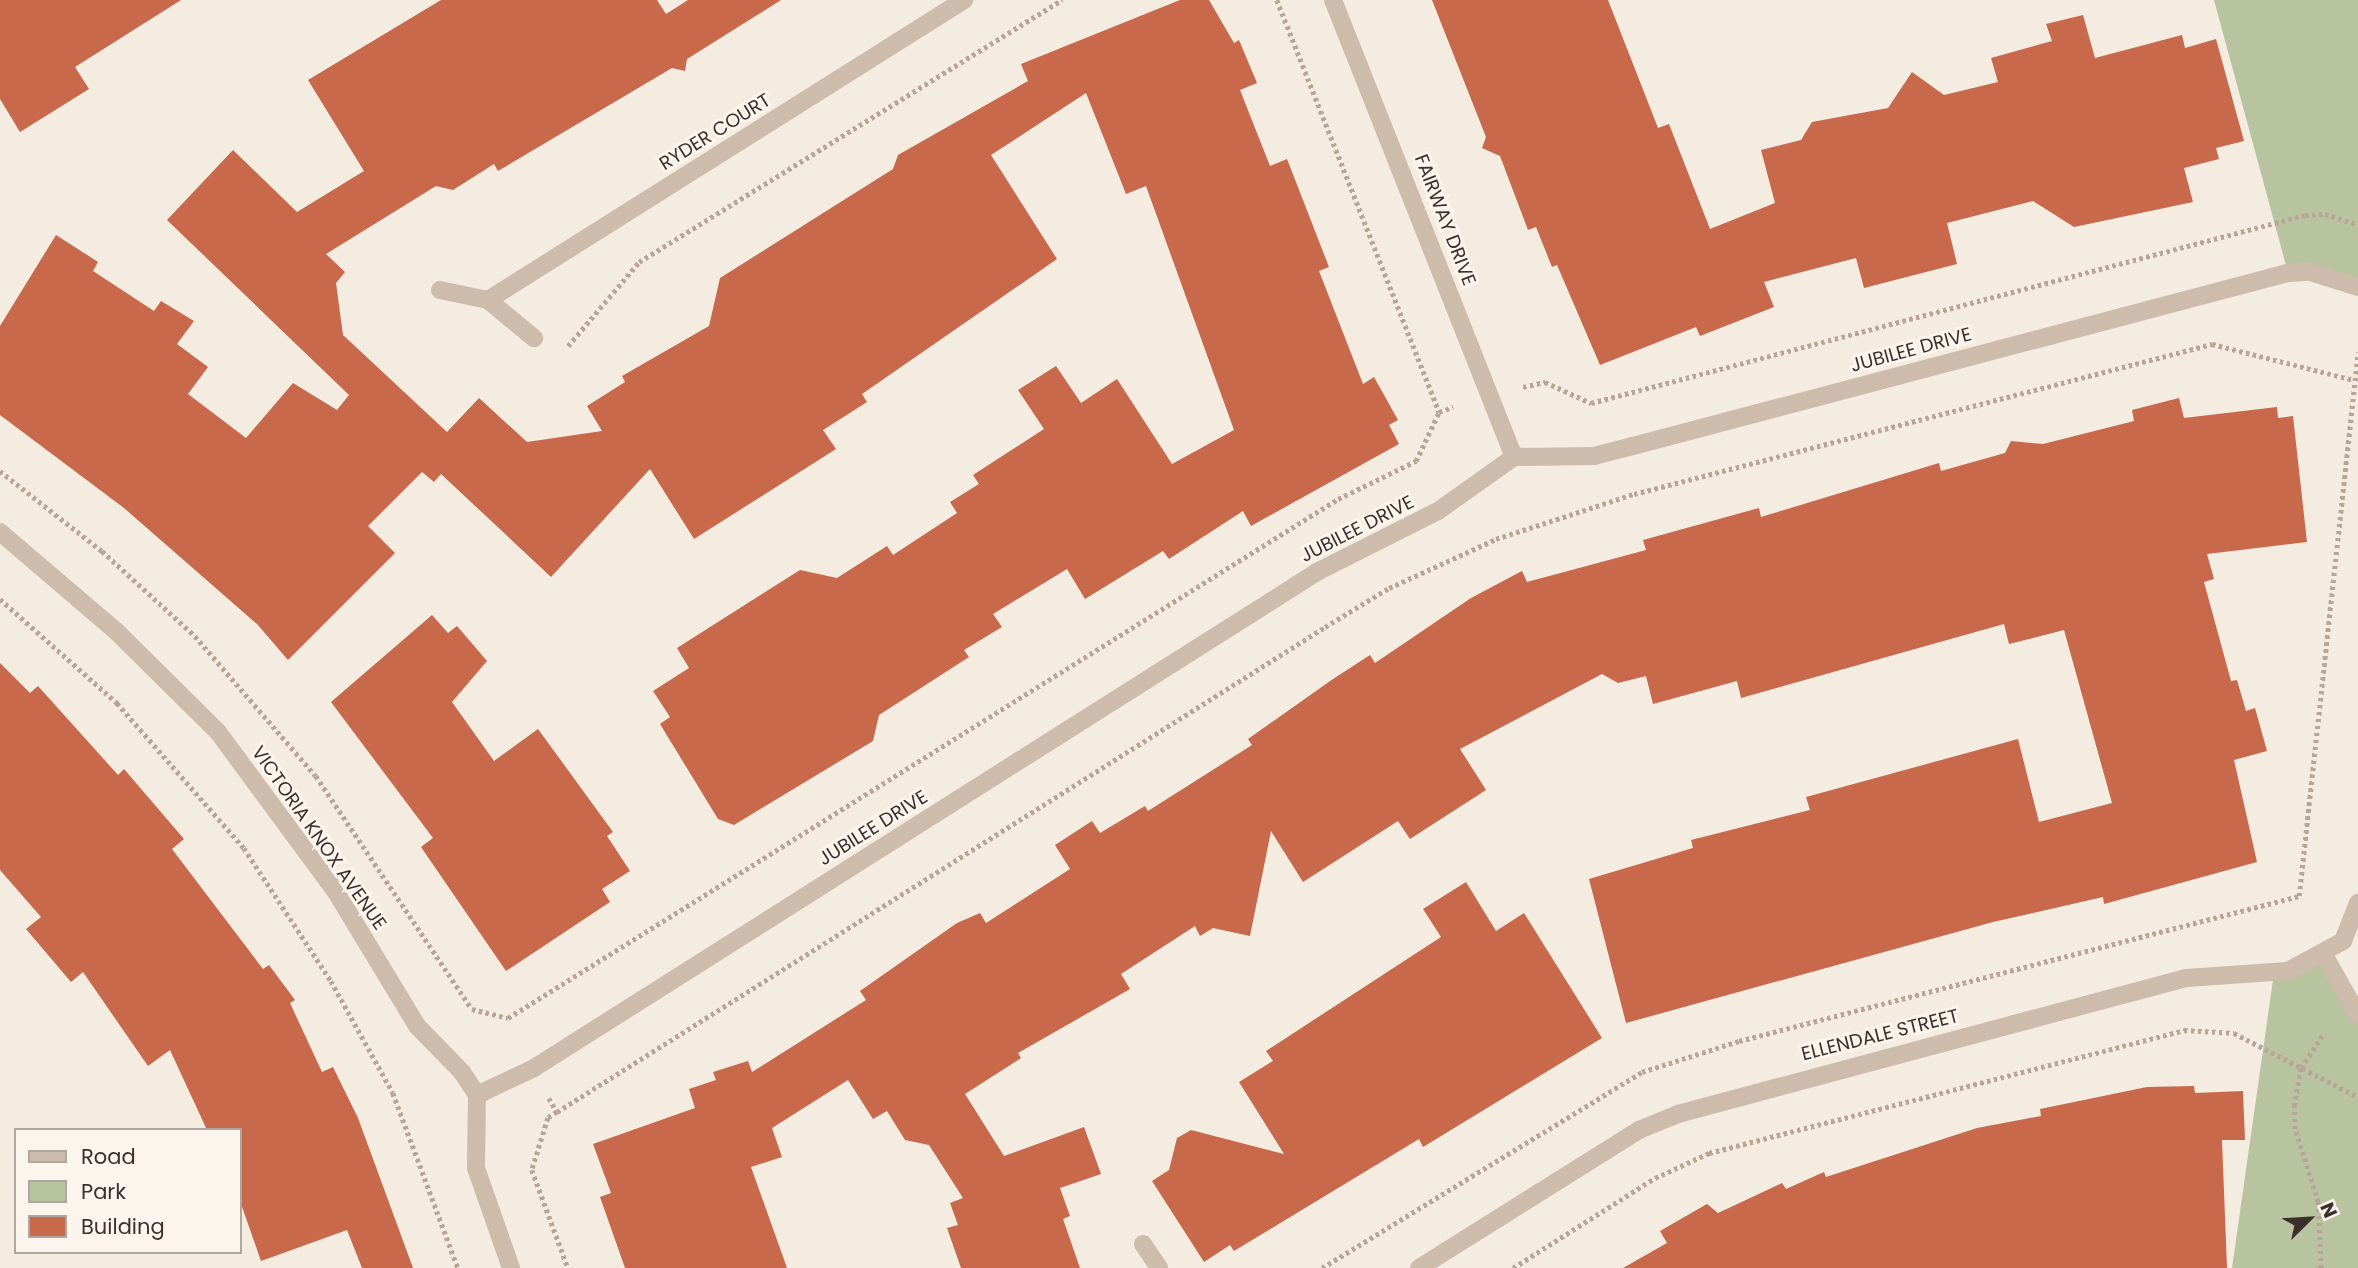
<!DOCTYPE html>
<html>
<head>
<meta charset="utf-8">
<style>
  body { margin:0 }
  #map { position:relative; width:2358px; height:1268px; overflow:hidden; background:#f4ebe1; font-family:Poppins,sans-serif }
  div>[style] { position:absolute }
  .green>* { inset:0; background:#b8c4a0 }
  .building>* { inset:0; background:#c8694b }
  .path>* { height:4.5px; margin-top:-2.25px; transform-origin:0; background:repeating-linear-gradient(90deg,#b9a596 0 3.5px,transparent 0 7px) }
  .minor>* { height:18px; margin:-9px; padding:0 9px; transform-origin:9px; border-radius:9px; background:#cdbbac }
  span { translate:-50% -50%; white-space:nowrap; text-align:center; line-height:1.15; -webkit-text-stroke:6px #fbf5ee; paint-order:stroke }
  .street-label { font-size:19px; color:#3b302b }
  .legend { position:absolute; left:14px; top:1128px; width:228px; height:126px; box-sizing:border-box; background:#fbf5ee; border:2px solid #aea6a0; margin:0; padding:9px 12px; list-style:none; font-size:21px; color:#3b302b }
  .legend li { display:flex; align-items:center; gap:14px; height:35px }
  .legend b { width:35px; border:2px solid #aea6a0 }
  .north { position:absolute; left:2274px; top:1184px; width:70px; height:70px; -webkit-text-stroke:5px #fbf5ee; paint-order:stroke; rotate:66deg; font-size:19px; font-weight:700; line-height:28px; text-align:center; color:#3b302b }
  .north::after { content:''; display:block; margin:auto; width:24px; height:32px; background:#3b302b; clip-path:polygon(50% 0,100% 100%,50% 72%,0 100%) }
</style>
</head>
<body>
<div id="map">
  <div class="green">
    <div style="clip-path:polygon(2214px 0,2358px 0,2358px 287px,2288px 273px)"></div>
    <div style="clip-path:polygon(2324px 955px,2358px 1015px,2358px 1268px,2232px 1268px,2274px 973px)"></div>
  </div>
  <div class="building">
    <div style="clip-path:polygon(0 0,181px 0,75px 67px,89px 89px,20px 132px,0 99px)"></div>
    <div style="clip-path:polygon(441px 0,657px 0,666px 14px,688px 0,781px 0,687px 59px,685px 71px,672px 68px,498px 171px,494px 164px,453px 190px,436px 186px,326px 254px,345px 272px,336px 283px,343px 335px,447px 432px,479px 398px,527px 442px,602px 431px,587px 406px,625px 382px,622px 376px,709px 326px,720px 278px,893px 169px,898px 155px,1028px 81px,1021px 64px,1180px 0,1209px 0,1234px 43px,1239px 40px,1257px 83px,1240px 90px,1270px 166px,1287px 159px,1329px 267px,1319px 271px,1363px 384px,1374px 377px,1398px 420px,1389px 425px,1399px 444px,1251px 526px,1243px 511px,1169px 559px,1163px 551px,1085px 599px,1067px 569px,993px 614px,1002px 627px,964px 650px,969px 657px,879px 715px,873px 741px,734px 825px,718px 819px,660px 724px,670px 717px,653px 691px,689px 668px,677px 648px,800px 570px,837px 578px,887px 546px,893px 555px,957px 513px,950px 502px,979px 484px,973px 475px,1044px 429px,1018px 390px,1056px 366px,1081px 403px,1117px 379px,1172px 464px,1234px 430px,1146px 186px,1126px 194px,1086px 93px,991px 155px,1057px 259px,862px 394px,867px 402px,823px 430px,836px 449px,694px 539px,650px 469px,551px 577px,441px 474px,434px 482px,422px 472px,368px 526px,395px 553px,288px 660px,257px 624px,124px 508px,0 415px,0 326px,56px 235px,98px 262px,93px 271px,154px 311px,161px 301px,194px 321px,177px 344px,208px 367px,188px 394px,246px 438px,293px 383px,337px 410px,349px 395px,167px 220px,233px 150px,297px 212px,364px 171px,308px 80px)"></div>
    <div style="clip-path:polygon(1432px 0,1608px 0,1658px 128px,1669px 124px,1710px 229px,1775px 203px,1761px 150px,1801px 140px,1812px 122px,1888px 108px,1912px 72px,1944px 95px,1998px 82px,1991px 58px,2052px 41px,2046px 24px,2083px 15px,2095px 58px,2182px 35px,2185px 48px,2216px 39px,2244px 141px,2216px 148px,2219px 159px,2184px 168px,2193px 202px,2074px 227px,2033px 201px,1947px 223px,1957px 264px,1864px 288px,1856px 258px,1764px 282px,1774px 307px,1700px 336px,1696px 327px,1600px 365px,1557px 265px,1552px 267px,1536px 227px,1528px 230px,1500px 156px,1482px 148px,1486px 137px)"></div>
    <div style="clip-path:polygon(2179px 398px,2184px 418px,2277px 407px,2278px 418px,2293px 416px,2307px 542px,2207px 554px,2214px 579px,2204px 582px,2231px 681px,2237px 680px,2246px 711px,2255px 708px,2267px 751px,2234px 760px,2257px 862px,2104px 904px,2103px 897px,1993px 922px,1626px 1023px,1589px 879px,1693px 848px,1691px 840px,1810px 810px,1806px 797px,2018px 739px,2039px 822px,2112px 803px,2064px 630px,2009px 644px,2004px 624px,1741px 698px,1737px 681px,1653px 704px,1646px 676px,1618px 683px,1602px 674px,1460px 749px,1486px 790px,1410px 839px,1398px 821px,1303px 882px,1271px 831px,1250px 936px,1213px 928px,1200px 936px,1195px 926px,1121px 974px,1130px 989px,1018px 1053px,1021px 1058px,965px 1094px,1004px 1156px,1084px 1127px,1101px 1174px,1060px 1188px,1070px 1216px,1063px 1219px,1080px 1268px,961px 1268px,947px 1228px,958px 1225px,950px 1203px,963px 1198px,929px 1145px,905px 1140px,887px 1111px,873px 1119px,848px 1080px,772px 1128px,782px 1157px,751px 1167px,787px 1268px,625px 1268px,600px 1197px,611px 1193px,593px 1144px,695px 1108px,689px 1089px,716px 1080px,713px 1072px,748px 1061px,752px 1072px,866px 1000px,860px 991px,957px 923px,980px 913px,986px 923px,1070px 869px,1055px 845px,1092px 821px,1100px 833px,1145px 806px,1148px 811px,1252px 745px,1248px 739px,1333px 679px,1370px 655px,1375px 663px,1471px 598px,1522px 571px,1527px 582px,1646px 550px,1643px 540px,1759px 508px,1761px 517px,1939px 463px,1941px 471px,2005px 453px,2011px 441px,2043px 444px,2134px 421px,2132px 410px)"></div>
    <div style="clip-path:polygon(432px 615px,448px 633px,457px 626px,487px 661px,452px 702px,494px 761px,538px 729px,613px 832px,607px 836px,630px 871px,602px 889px,610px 902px,506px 971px,421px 847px,433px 838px,331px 702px)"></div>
    <div style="clip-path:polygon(0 663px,30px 693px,38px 686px,118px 775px,124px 769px,184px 839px,172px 849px,263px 969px,269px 965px,295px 1000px,290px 1003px,322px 1072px,333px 1067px,358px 1118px,413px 1268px,362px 1268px,347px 1230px,261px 1261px,240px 1201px,240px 1130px,207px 1130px,170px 1050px,148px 1066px,83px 972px,71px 982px,26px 929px,41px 917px,0 870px)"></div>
    <div style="clip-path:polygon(1466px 882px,1496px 931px,1524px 913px,1602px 1038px,1423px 1147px,1419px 1139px,1234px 1251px,1230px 1245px,1204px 1262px,1152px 1181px,1169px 1170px,1177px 1138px,1191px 1130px,1284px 1154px,1239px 1082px,1273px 1061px,1266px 1051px,1441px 937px,1423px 909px)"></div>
    <div style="clip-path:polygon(2194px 1086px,2195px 1093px,2243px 1091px,2245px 1140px,2222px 1140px,2227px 1268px,1623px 1268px,1667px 1243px,1660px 1231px,1707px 1204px,1718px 1213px,1782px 1183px,1786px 1189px,1824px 1172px,1826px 1177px,1977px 1128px,2041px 1116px,2040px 1109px,2147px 1087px)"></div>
  </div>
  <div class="path">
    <div style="left:1277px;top:0;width:443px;rotate:68.5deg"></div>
    <div style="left:568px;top:346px;width:110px;rotate:-49.8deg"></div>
    <div style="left:639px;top:262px;width:498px;rotate:-31.8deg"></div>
    <div style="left:1523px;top:387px;width:23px;rotate:-13deg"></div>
    <div style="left:1545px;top:382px;width:51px;rotate:24.5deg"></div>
    <div style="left:1591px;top:403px;width:738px;rotate:-14.75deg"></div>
    <div style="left:2305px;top:215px;width:20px;rotate:-3deg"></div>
    <div style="left:2325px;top:214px;width:35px;rotate:18deg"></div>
    <div style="left:0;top:471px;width:130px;rotate:38.1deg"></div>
    <div style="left:102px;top:551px;width:126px;rotate:42.4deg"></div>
    <div style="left:195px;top:636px;width:185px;rotate:49.2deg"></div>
    <div style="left:316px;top:776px;width:280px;rotate:56.2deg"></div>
    <div style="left:472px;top:1009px;width:37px;rotate:14deg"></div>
    <div style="left:508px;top:1018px;width:979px;rotate:-32.02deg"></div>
    <div style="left:1338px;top:499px;width:87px;rotate:-26deg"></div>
    <div style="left:1416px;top:461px;width:54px;rotate:-64.9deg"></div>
    <div style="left:1439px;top:412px;width:15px;rotate:-20deg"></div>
    <div style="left:0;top:599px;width:157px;rotate:41.6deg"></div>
    <div style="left:117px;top:703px;width:193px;rotate:48.8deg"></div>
    <div style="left:244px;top:848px;width:159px;rotate:56.8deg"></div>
    <div style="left:331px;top:981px;width:128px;rotate:61deg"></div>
    <div style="left:393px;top:1093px;width:187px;rotate:69.6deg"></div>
    <div style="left:549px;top:1098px;width:16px;rotate:60deg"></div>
    <div style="left:557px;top:1112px;width:11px;rotate:146deg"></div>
    <div style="left:548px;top:1118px;width:54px;rotate:107.1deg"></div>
    <div style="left:532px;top:1170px;width:104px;rotate:69.8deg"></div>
    <div style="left:557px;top:1112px;width:908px;rotate:-32.27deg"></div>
    <div style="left:1325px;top:627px;width:75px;rotate:-31.4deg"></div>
    <div style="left:1389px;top:588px;width:118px;rotate:-24.6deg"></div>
    <div style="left:1496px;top:539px;width:145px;rotate:-18.1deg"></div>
    <div style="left:1634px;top:494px;width:597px;rotate:-14.55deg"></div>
    <div style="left:2212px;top:344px;width:146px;rotate:14.2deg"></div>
    <div style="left:1322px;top:1268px;width:375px;rotate:-31.5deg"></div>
    <div style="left:1642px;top:1072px;width:102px;rotate:-17.7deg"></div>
    <div style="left:1739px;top:1041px;width:578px;rotate:-14.52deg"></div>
    <div style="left:2299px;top:896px;width:547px;rotate:-83.81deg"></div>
    <div style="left:1513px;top:1268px;width:168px;rotate:-32.4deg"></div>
    <div style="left:1655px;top:1178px;width:60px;rotate:-24.8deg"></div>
    <div style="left:1709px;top:1153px;width:491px;rotate:-14.5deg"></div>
    <div style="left:2184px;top:1030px;width:50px;rotate:3.4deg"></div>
    <div style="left:2234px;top:1033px;width:140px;rotate:27.3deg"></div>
    <div style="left:2321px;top:1268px;width:66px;rotate:-92.6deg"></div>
    <div style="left:2318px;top:1202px;width:77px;rotate:-107.5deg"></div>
    <div style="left:2295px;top:1129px;width:23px;rotate:-92deg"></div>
    <div style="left:2294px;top:1106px;width:39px;rotate:-80deg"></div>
    <div style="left:2301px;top:1068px;width:40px;rotate:-57.1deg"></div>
  </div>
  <div class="minor">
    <div style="left:1333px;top:0;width:492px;rotate:68.4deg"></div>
    <div style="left:440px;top:290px;width:49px;rotate:11.8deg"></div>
    <div style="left:488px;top:300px;width:60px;rotate:39.6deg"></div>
    <div style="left:488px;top:300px;width:563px;rotate:-32.22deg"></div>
    <div style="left:0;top:532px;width:153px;rotate:40.5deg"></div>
    <div style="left:116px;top:631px;width:144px;rotate:44.7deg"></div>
    <div style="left:218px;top:732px;width:199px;rotate:53.6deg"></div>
    <div style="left:336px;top:892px;width:157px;rotate:58.8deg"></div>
    <div style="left:417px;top:1026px;width:64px;rotate:45.6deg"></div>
    <div style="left:462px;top:1072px;width:27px;rotate:57deg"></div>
    <div style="left:477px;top:1095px;width:73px;rotate:90.8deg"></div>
    <div style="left:476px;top:1168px;width:106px;rotate:70.7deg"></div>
    <div style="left:2324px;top:955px;width:69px;rotate:60.5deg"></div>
    <div style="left:477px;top:1095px;width:63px;rotate:-25.3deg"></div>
    <div style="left:534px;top:1068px;width:927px;rotate:-32.35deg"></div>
    <div style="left:1317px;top:572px;width:136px;rotate:-26.8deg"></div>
    <div style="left:1438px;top:511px;width:93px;rotate:-35.4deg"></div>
    <div style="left:1514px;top:457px;width:80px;rotate:-0.7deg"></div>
    <div style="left:1594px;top:456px;width:40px;rotate:-14.4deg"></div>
    <div style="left:1633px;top:446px;width:677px;rotate:-14.8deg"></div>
    <div style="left:2288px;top:273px;width:22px;rotate:-3deg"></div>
    <div style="left:2310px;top:272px;width:50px;rotate:17.4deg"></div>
    <div style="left:1143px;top:1244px;width:29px;rotate:56deg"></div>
    <div style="left:1419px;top:1268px;width:260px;rotate:-32.1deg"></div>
    <div style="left:1639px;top:1130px;width:42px;rotate:-22.3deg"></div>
    <div style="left:1678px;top:1114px;width:526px;rotate:-14.99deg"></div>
    <div style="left:2186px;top:978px;width:102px;rotate:-3.9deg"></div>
    <div style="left:2288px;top:971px;width:63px;rotate:-28.6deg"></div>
    <div style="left:2343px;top:941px;width:41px;rotate:-68.5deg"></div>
  </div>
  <div class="street-label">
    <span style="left:715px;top:132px;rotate:-32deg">RYDER COURT</span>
    <span style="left:1445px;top:220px;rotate:69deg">FAIRWAY DRIVE</span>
    <span style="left:1911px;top:350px;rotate:-15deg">JUBILEE DRIVE</span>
    <span style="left:1357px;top:529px;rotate:-27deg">JUBILEE DRIVE</span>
    <span style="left:873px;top:828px;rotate:-32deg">JUBILEE DRIVE</span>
    <span style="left:319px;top:838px;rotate:55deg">VICTORIA KNOX AVENUE</span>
    <span style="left:1880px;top:1035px;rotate:-14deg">ELLENDALE STREET</span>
  </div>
  <ul class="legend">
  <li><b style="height:9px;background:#cdbbac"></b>Road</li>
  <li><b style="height:19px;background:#b8c4a0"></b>Park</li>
  <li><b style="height:19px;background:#c8694b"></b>Building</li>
  </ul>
  <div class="north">N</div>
</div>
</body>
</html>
